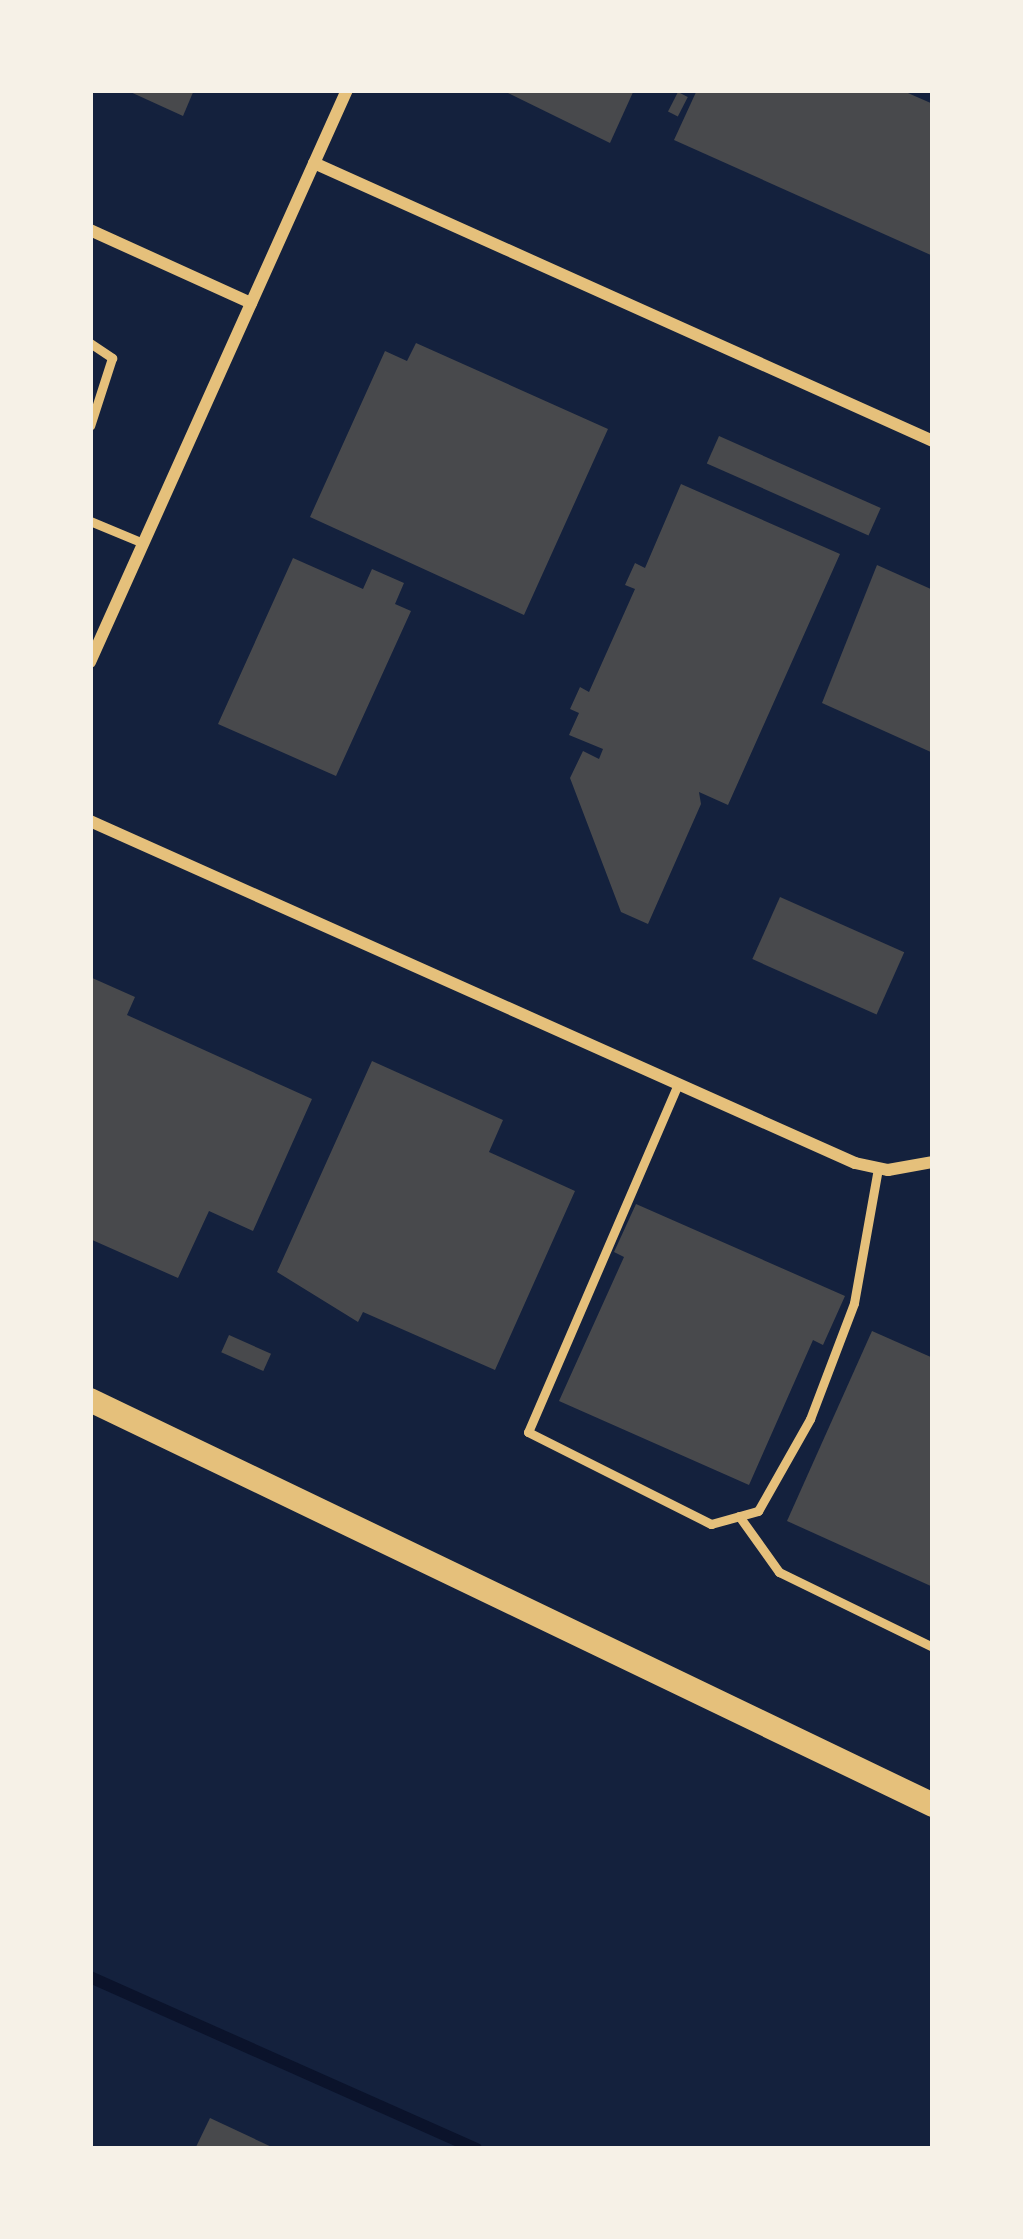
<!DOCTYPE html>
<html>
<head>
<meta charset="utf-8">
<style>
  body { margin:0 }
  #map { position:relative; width:1023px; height:2239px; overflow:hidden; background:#14213d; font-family:Figtree,sans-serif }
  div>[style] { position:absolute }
  .stream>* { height:12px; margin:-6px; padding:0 6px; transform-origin:6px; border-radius:6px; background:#0b132b }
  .building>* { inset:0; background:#48494c; transform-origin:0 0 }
  .service>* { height:9px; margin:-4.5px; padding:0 4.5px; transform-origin:4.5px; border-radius:4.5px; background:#e5c07b }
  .minor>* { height:12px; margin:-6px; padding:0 6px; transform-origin:6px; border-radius:6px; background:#e5c07b }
  .secondary>* { height:24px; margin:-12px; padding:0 12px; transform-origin:12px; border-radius:12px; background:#e5c07b }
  span { translate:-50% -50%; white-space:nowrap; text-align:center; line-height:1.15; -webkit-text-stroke:12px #f6f1e7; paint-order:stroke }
  .frame { position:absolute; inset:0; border:93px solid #f6f1e7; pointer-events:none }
</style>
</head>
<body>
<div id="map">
  <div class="stream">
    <div style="left:90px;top:1977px;width:423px;rotate:24deg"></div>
  </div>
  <div class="building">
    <div style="clip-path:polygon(126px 90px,194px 90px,183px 116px)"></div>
    <div style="clip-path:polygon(502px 90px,634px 90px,610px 143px)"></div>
    <div style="clip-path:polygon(697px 90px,901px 90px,933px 104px,933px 256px,674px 140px)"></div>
    <div style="left:678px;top:92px;width:11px;height:22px;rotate:27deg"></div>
    <div style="clip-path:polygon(416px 343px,608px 429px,524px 615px,310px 517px,385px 351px,407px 361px)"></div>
    <div style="left:719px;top:436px;width:177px;height:30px;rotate:24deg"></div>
    <div style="clip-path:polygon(681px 484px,840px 554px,728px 805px,699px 792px,701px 804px,648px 924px,621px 912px,570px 778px,583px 751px,599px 759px,603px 749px,569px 735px,579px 713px,570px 709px,580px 687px,589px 692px,635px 589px,625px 585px,635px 563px,645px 568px)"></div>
    <div style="clip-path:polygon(293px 558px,363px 589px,372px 569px,404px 583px,395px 604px,411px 611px,336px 776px,218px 724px)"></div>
    <div style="clip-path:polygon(877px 565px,933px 590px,933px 753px,822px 703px)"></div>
    <div style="left:780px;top:897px;width:136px;height:68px;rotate:24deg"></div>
    <div style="clip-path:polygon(90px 977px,135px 997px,127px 1015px,312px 1099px,253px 1231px,209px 1211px,178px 1278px,90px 1239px)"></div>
    <div style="clip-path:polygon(372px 1061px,503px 1120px,489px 1152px,575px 1191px,495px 1370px,363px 1312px,358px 1322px,277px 1272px)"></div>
    <div style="clip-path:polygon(636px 1204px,845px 1296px,823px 1345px,813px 1340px,749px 1485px,559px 1401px,624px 1257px,614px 1252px)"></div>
    <div style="clip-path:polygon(872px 1331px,933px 1358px,933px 1587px,787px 1521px)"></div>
    <div style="left:229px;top:1335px;width:46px;height:19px;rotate:24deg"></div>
    <div style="clip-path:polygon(210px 2118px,276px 2149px,195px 2149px)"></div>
  </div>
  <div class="service">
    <div style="left:90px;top:343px;width:27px;rotate:34deg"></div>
    <div style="left:112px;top:358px;width:71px;rotate:107.9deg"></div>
    <div style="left:90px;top:521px;width:57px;rotate:22.5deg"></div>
    <div style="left:678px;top:1084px;width:379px;rotate:113.3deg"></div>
    <div style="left:528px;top:1432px;width:205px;rotate:26.7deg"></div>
    <div style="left:711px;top:1524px;width:49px;rotate:-15.5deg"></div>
    <div style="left:758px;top:1511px;width:106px;rotate:-60.5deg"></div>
    <div style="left:810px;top:1419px;width:124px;rotate:-69.2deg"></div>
    <div style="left:854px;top:1303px;width:137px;rotate:-79.9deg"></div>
    <div style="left:739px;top:1516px;width:69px;rotate:54.5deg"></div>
    <div style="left:779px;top:1572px;width:171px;rotate:26deg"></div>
  </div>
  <div class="minor">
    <div style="left:314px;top:163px;width:679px;rotate:24.19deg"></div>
    <div style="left:90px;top:230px;width:177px;rotate:24.4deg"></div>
    <div style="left:90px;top:662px;width:627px;rotate:-65.81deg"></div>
    <div style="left:90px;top:821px;width:838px;rotate:24.09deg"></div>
    <div style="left:855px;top:1163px;width:34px;rotate:12deg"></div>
    <div style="left:888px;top:1170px;width:46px;rotate:-10.1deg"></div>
  </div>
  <div class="secondary">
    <div style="left:90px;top:1400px;width:935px;rotate:25.66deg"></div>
  </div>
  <div class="frame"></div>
</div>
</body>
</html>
